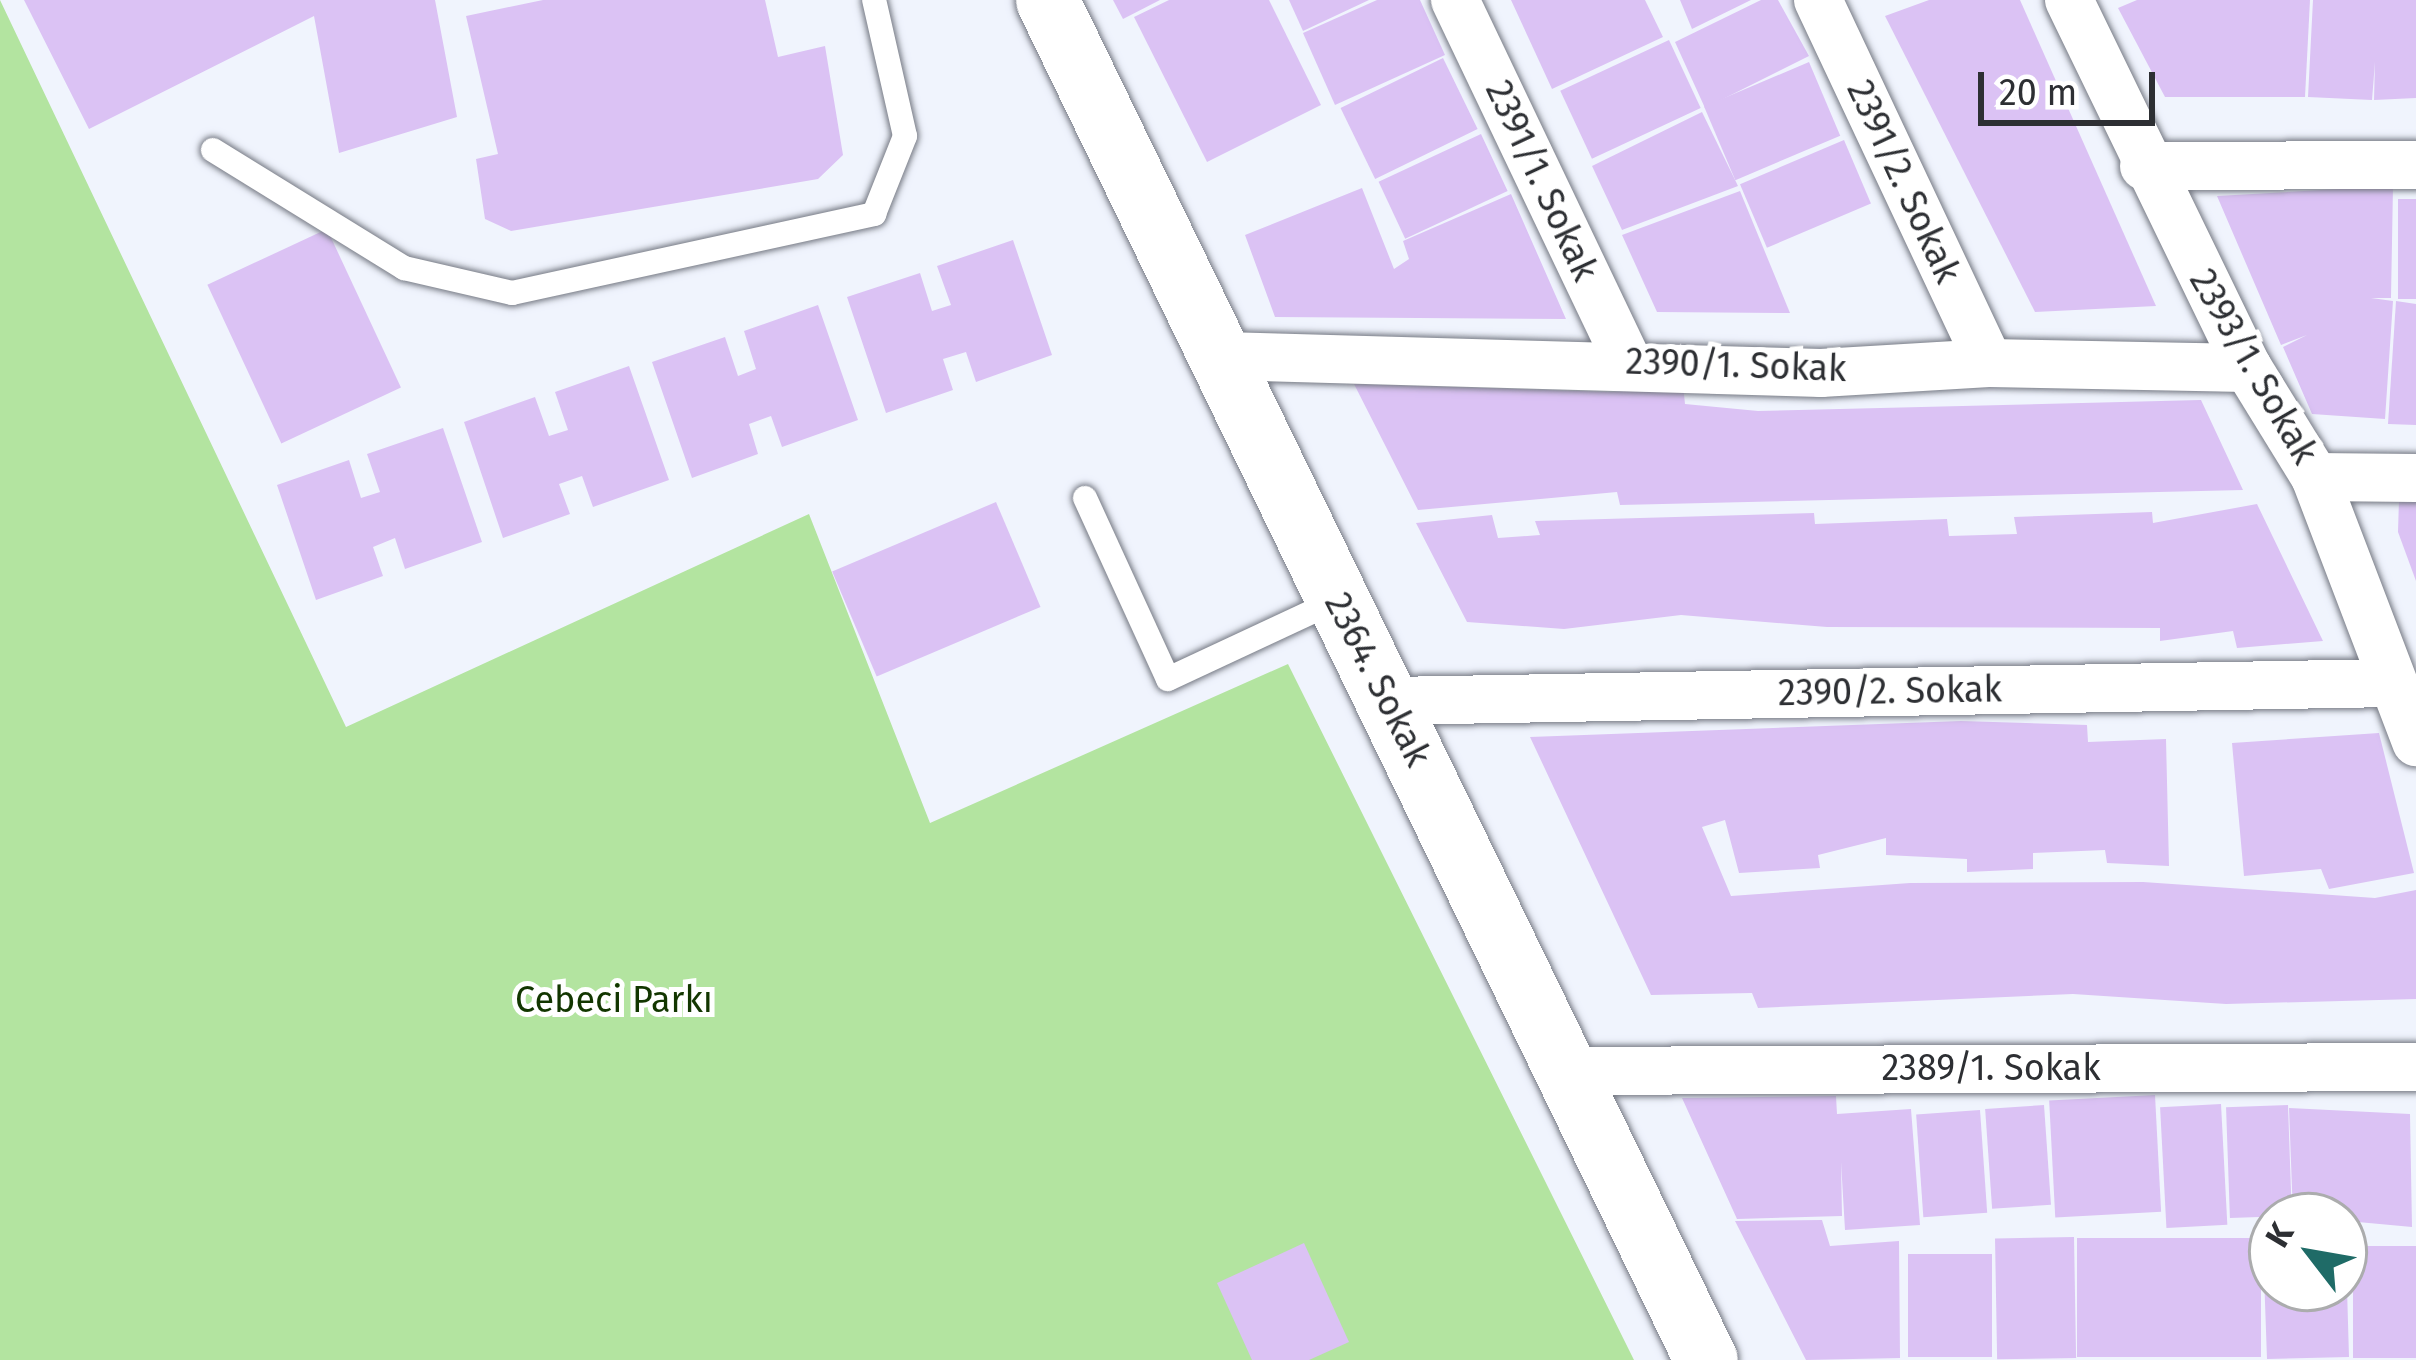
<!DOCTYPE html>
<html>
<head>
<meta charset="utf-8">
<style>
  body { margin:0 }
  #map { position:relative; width:2416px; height:1360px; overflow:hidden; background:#f0f4fd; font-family:"Fira Sans",sans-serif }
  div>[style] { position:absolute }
  .green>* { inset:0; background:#b3e4a0 }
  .building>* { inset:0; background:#dbc2f4; transform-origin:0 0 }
  .roads { filter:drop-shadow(0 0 3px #767a84) drop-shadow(0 0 3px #767a84) }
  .service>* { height:24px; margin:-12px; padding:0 12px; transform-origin:12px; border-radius:12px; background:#fff }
  .minor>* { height:48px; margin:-24px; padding:0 24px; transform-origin:24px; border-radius:24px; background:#fff }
  .tertiary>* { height:63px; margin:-31.5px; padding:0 31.5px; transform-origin:31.5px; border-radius:31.5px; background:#fff }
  span { translate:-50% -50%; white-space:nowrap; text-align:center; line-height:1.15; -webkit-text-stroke:10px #fff; paint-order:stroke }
  .street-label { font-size:36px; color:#2d2f33 }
  .park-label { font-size:36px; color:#123600 }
  .north { position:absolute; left:2248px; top:1192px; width:120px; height:120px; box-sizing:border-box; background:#fff; border:3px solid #abacad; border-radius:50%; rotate:301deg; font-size:33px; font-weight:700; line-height:48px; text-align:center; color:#2d2f33 }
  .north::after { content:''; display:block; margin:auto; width:42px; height:54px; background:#1f6b67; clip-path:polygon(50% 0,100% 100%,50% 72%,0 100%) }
  .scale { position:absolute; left:1978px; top:72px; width:177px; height:54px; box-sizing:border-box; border:6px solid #2d2f33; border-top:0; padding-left:15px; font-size:36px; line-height:42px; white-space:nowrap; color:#2d2f33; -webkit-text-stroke:9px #fff; paint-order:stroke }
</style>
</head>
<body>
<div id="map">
  <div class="green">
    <div style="clip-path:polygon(0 0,346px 727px,809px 514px,930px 823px,1288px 664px,1634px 1360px,0 1360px)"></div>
  </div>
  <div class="building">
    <div style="clip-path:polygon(24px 0,435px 0,457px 117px,339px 153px,314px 16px,89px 129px)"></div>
    <div style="clip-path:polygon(543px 0,765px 0,778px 57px,825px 46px,843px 155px,818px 179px,511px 231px,485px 219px,476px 159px,498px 154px,466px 16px)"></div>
    <div style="clip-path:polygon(1113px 0,1160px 0,1123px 19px)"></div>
    <div style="clip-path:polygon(1169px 0,1269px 0,1321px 105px,1207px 162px,1134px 17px)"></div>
    <div style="clip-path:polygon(1289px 0,1369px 0,1303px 31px)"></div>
    <div style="clip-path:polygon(1377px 0,1420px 0,1445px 55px,1335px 105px,1303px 33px)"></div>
    <div style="clip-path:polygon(1511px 0,1645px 0,1663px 37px,1552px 89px)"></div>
    <div style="clip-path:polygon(1680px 0,1751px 0,1692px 29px)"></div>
    <div style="clip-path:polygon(1761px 0,1778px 0,1809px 56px,1705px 108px,1675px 42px)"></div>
    <div style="clip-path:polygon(1929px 0,2020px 0,2156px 306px,2035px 312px,1885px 16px)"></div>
    <div style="clip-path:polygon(2137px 0,2310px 0,2305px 97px,2165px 97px,2118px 8px)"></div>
    <div style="clip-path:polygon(2313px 0,2416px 0,2416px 98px,2374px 100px,2375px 62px,2372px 100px,2308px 97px)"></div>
    <div style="left:1669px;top:40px;width:75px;height:120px;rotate:65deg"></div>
    <div style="left:1443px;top:58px;width:79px;height:114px;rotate:64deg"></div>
    <div style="left:1809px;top:62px;width:80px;height:114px;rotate:67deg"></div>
    <div style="clip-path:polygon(1702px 112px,1738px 186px,1622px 230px,1592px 166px)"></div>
    <div style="left:1481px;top:134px;width:63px;height:113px;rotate:65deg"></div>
    <div style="left:1844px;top:140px;width:69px;height:113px;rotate:67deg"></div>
    <div style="clip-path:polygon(2393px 186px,2391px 298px,2371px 298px,2393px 301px,2385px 419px,2312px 414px,2283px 347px,2307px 335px,2281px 345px,2217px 196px)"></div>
    <div style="clip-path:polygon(1362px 188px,1394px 269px,1409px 259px,1403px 241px,1511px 194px,1566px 319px,1275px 317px,1245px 235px)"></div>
    <div style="clip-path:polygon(1740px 191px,1790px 313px,1657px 312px,1622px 235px)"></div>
    <div style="left:2398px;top:199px;width:18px;height:100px"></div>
    <div style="left:327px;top:229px;width:175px;height:132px;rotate:65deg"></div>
    <div style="clip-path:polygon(1013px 240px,1052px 355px,976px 382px,966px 352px,943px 359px,953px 390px,886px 413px,847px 297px,920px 273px,932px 311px,951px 305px,937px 266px)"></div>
    <div style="clip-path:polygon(2396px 301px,2416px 304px,2416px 425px,2388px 424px)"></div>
    <div style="clip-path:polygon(818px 305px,858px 420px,782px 447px,771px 416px,749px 424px,758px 454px,692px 478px,652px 362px,725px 337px,738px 376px,756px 369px,744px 331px)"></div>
    <div style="clip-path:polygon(629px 366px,669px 480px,593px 507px,582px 476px,559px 484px,570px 514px,503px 538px,464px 422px,535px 397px,549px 436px,568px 430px,555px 392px)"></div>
    <div style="clip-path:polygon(1354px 384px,1612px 392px,1683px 384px,1685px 404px,1758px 411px,2201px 400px,2243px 490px,1620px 505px,1617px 492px,1418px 510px)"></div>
    <div style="clip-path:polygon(443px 428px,482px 542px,405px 569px,395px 538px,373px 547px,383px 576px,316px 600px,277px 485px,349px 460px,361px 498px,380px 492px,367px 454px)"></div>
    <div style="clip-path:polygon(2399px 499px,2416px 500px,2416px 581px,2398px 532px)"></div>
    <div style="left:996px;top:502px;width:114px;height:178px;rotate:67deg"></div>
    <div style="clip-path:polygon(2257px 504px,2323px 641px,2237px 648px,2233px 631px,2160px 641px,2160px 628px,1827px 627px,1681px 615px,1564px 629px,1467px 622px,1416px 523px,1492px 515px,1498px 538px,1540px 535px,1535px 521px,1814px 513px,1815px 524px,1947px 519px,1949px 536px,2017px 534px,2014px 517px,2152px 512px,2153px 523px)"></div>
    <div style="clip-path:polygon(1961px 721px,2087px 725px,2088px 742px,2166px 739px,2169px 866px,2107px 863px,2105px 850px,2033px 853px,2033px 869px,1967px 872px,1967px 859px,1886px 855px,1886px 838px,1818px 855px,1820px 868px,1739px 873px,1725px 820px,1702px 827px,1731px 896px,1910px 883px,2143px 882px,2375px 898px,2416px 890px,2416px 999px,2226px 1004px,2073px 994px,1758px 1008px,1752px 993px,1651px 995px,1530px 737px)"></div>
    <div style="clip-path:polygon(2379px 733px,2414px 873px,2329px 889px,2321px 869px,2244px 876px,2232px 743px)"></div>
    <div style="left:2155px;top:1095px;width:117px;height:106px;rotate:87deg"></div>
    <div style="clip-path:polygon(1836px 1096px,1837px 1114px,1911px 1109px,1920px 1225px,1845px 1230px,1841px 1162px,1842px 1216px,1737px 1219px,1682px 1098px)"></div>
    <div style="left:2221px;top:1104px;width:121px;height:61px;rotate:87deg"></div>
    <div style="left:2044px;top:1105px;width:100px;height:59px;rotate:86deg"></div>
    <div style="left:2288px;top:1105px;width:111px;height:62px;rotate:88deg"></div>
    <div style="clip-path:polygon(2289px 1108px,2410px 1114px,2412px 1227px,2293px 1216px)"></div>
    <div style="left:1980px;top:1110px;width:103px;height:64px;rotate:86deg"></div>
    <div style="clip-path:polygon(1822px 1220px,1830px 1246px,1899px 1241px,1900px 1358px,1806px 1360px,1735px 1221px)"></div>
    <div style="left:2074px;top:1237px;width:121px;height:79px;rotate:89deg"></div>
    <div style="left:2261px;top:1238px;width:119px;height:184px;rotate:90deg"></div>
    <div style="clip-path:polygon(1304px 1243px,1349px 1342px,1309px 1360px,1252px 1360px,1217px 1283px)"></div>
    <div style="clip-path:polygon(2263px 1246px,2272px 1246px,2272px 1288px,2347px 1288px,2349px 1357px,2267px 1359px)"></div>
    <div style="left:2416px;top:1246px;width:112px;height:63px;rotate:90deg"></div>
    <div style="left:1908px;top:1254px;width:84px;height:103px"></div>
  </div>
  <div class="roads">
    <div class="service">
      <div style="left:213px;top:150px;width:225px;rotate:31.7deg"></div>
      <div style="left:404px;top:268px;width:111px;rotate:13deg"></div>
      <div style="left:512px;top:293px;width:371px;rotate:-12.3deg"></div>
      <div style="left:874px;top:214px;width:84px;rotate:-68.3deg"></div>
      <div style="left:905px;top:136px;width:139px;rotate:-102.8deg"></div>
      <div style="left:1085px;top:498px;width:199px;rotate:65.4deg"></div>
      <div style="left:1168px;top:679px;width:184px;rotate:-25deg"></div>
    </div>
    <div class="minor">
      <div style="left:1455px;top:0;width:402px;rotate:64.5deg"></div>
      <div style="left:1818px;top:0;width:401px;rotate:64.8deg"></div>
      <div style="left:2069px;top:0;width:409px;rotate:64.1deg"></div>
      <div style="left:2248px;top:368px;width:128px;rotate:58.4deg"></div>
      <div style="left:2315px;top:477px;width:284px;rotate:69.1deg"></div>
      <div style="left:2144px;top:166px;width:272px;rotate:-0.2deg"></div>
      <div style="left:1224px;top:356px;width:597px;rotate:1.63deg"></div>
      <div style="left:1821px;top:373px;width:168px;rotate:-3.4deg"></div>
      <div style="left:1989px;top:363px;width:259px;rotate:1.1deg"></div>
      <div style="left:2315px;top:477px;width:101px;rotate:0.6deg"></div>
      <div style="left:1391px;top:701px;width:998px;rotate:-1.03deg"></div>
      <div style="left:1566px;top:1071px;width:850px;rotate:-0.27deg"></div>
    </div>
    <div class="tertiary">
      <div style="left:1047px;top:0;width:1511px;rotate:64.15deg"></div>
    </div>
  </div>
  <div class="street-label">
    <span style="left:1541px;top:181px;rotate:65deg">2391/1. Sokak</span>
    <span style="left:1903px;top:182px;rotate:65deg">2391/2. Sokak</span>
    <span style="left:1736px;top:366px;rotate:2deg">2390/1. Sokak</span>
    <span style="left:2253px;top:367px;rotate:60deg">2393/1. Sokak</span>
    <span style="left:1377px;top:680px;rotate:63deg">2364. Sokak</span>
    <span style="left:1890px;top:692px;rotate:-1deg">2390/2. Sokak</span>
    <span style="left:1991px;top:1069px">2389/1. Sokak</span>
  </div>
  <div class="park-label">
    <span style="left:614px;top:1001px">Cebeci Parkı</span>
  </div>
  <div class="north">K</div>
  <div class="scale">20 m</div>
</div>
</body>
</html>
